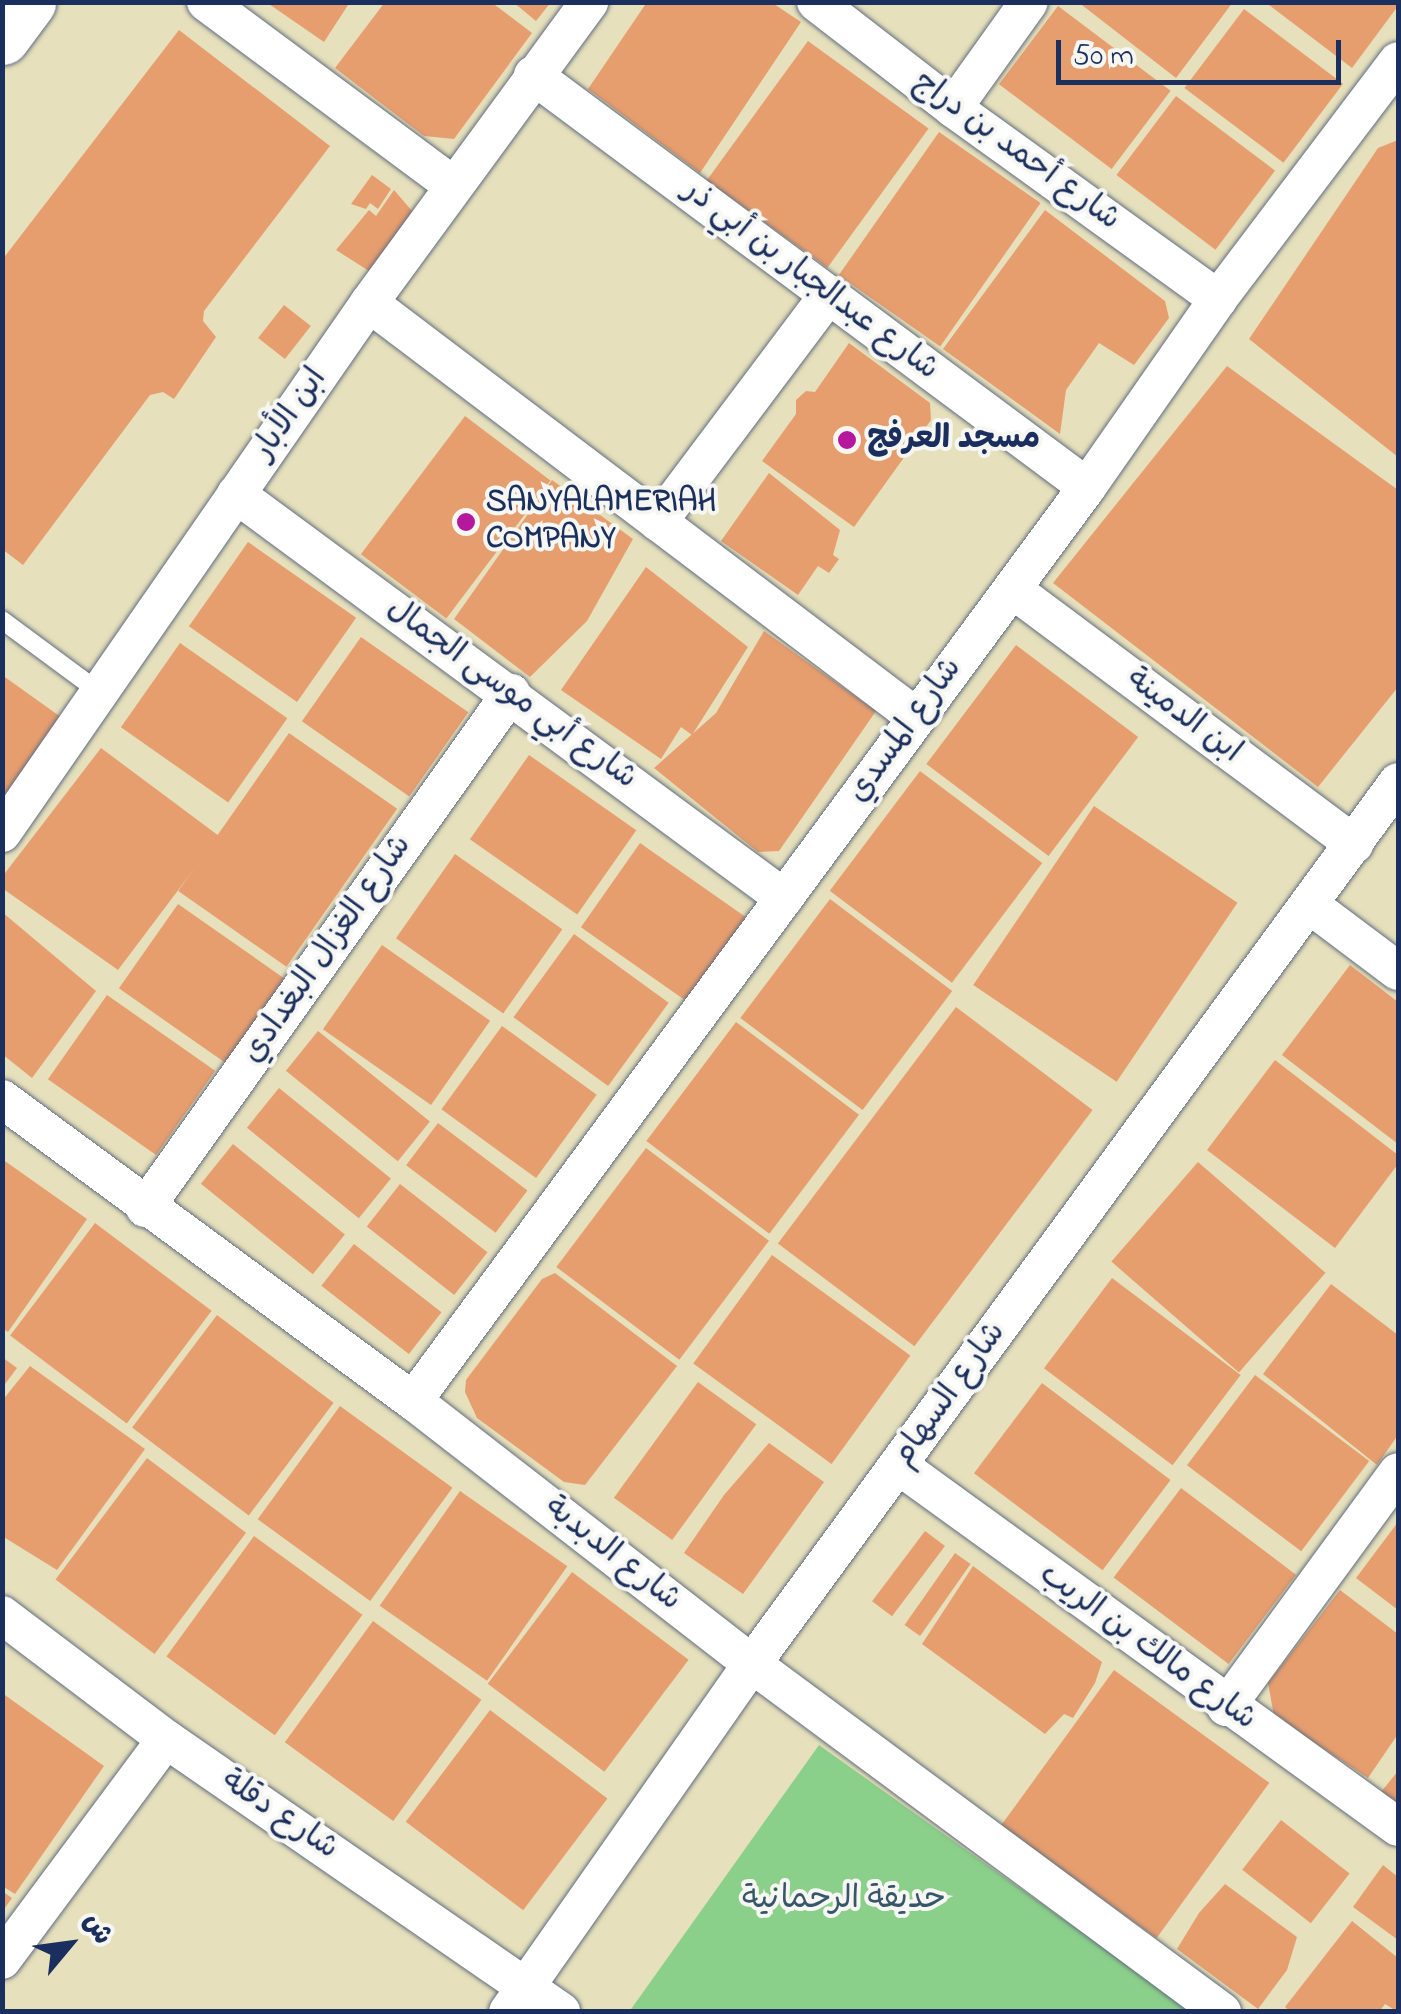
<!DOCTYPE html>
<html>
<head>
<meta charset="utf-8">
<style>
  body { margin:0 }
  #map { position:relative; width:1401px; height:2014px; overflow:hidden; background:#e6e0bc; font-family:"Indie Flower","Playpen Sans Arabic",sans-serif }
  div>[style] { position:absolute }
  .green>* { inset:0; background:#8bd08a }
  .building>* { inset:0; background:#e79e6f; transform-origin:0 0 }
  .roads { filter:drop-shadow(0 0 2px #626d7f) drop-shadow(0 0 2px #626d7f) }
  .service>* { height:18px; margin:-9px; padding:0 9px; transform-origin:9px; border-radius:9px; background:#fff }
  .minor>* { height:38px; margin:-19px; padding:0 19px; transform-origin:19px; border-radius:19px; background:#fff }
  .primary>* { height:55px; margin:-27.5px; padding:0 27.5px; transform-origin:27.5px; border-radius:27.5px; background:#fff }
  .dots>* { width:28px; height:28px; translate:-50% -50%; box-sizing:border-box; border:5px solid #f6f6f2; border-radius:50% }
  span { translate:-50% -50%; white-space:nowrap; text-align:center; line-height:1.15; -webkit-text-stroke:8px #f6f6f2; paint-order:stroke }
  .street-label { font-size:32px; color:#1b2f5e }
  .poi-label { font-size:32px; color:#1b2f5e; font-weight:700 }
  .left { translate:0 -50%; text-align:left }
  .park-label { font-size:32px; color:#375769 }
  .frame { position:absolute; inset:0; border:5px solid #1b2f5e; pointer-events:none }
  .north { position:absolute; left:20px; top:1894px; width:100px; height:100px; -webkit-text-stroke:8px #f6f6f2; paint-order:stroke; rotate:61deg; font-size:28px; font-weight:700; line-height:40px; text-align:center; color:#1b2f5e }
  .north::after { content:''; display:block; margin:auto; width:35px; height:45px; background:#1b2f5e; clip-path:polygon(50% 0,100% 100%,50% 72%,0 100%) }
  .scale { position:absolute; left:1056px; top:40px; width:285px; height:45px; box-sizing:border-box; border:5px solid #1b2f5e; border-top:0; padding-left:12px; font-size:30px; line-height:35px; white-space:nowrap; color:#1b2f5e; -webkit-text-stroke:8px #f6f6f2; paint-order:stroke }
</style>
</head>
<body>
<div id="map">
  <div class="green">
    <div style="clip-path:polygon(819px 1745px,1192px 2011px,629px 2012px)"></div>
  </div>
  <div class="building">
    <div style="clip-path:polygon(266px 2px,350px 2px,324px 42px)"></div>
    <div style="clip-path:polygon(385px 2px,491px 2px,532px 33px,454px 139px,424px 136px,335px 68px)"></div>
    <div style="clip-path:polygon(513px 2px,551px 2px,536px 21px)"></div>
    <div style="clip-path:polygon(647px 2px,771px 2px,801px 22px,700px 173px,588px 89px)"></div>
    <div style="clip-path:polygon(1078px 2px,1233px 2px,1176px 78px)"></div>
    <div style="clip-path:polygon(1265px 2px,1398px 2px,1398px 6px,1352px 68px)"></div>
    <div style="left:1058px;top:6px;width:141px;height:98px;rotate:37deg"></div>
    <div style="left:1244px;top:9px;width:124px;height:99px;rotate:37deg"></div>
    <div style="clip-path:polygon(179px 30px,330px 146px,204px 311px,203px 321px,216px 337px,174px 399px,163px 392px,150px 395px,23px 565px,2px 549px,2px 260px)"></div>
    <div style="left:808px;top:41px;width:149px;height:172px;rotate:36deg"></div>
    <div style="left:1176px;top:96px;width:124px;height:99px;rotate:37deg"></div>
    <div style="left:939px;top:132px;width:124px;height:175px;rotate:35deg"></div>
    <div style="clip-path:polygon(1398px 140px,1398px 457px,1249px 339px,1378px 148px)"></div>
    <div style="clip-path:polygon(372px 175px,391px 189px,378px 209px,370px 203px,366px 209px,351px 204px)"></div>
    <div style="clip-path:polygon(394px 190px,413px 212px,369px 271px,336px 250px,369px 210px,376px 216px)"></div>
    <div style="clip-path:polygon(1045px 210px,1165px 301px,1169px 318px,1134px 365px,1099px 343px,1066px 390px,1060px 434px,943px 349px)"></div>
    <div style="left:284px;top:305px;width:34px;height:42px;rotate:38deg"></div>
    <div style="clip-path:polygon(849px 343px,930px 403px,931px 420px,854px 527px,762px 461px,796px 414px,796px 400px,806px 391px,815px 392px)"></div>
    <div style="clip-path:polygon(1227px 366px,1398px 490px,1398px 687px,1318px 787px,1053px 583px)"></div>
    <div style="left:465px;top:416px;width:107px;height:173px;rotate:37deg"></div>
    <div style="clip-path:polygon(769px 473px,840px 530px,833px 555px,839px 559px,829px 573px,818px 566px,798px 595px,721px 541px)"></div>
    <div style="clip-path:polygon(552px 480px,633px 539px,587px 621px,530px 677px,454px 619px)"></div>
    <div style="left:248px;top:542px;width:132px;height:103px;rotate:35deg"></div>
    <div style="clip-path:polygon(646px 567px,748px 647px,692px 735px,681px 727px,661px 759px,561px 690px)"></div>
    <div style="clip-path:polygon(764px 631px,876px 711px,779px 851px,758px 852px,654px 768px,716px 713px)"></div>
    <div style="left:361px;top:637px;width:131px;height:103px;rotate:35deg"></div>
    <div style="left:180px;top:643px;width:131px;height:103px;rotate:35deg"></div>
    <div style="left:1016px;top:645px;width:153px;height:149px;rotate:37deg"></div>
    <div style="clip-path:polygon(2px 675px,65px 720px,2px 807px)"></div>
    <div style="left:289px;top:733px;width:132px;height:193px;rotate:35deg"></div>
    <div style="clip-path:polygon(101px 748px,219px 836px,118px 970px,2px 888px,2px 877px)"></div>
    <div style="left:529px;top:755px;width:131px;height:103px;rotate:35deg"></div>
    <div style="left:920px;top:771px;width:153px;height:150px;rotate:37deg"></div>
    <div style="left:1094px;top:806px;width:173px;height:216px;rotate:34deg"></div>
    <div style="left:640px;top:843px;width:132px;height:103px;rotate:35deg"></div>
    <div style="left:455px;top:854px;width:131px;height:103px;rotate:35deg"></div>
    <div style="left:830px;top:899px;width:153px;height:149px;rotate:37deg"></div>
    <div style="left:178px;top:904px;width:132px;height:103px;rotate:35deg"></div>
    <div style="clip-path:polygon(2px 912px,96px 991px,32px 1078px,2px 1054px)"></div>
    <div style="left:574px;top:934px;width:117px;height:103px;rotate:36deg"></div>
    <div style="left:382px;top:945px;width:132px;height:103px;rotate:35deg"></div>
    <div style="clip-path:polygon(1350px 965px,1398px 1002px,1398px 1144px,1282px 1055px)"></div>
    <div style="left:107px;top:995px;width:132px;height:103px;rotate:35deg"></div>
    <div style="left:956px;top:1007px;width:171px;height:296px;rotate:37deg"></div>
    <div style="left:736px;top:1022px;width:154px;height:149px;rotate:37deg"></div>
    <div style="left:502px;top:1026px;width:117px;height:103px;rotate:36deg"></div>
    <div style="left:318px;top:1031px;width:144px;height:51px;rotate:39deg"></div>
    <div style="clip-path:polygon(1275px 1060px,1398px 1155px,1398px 1164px,1335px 1248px,1207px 1150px)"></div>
    <div style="left:279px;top:1088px;width:144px;height:51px;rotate:39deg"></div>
    <div style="left:438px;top:1123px;width:112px;height:53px;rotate:37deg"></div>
    <div style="left:233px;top:1144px;width:144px;height:51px;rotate:39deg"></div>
    <div style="left:646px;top:1148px;width:154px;height:149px;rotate:37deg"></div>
    <div style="clip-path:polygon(2px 1159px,87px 1219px,8px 1332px,2px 1328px)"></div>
    <div style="left:1198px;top:1162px;width:169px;height:132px;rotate:41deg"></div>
    <div style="left:400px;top:1184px;width:111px;height:54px;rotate:38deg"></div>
    <div style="left:95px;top:1223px;width:146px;height:141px;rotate:37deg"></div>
    <div style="left:354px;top:1244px;width:111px;height:53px;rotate:38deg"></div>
    <div style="left:772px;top:1255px;width:171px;height:134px;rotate:36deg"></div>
    <div style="clip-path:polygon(555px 1273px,677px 1366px,585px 1485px,564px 1482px,477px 1418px,465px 1392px,466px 1380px,542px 1279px)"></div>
    <div style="left:1112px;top:1278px;width:161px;height:113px;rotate:37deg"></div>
    <div style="clip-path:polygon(1331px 1284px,1398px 1335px,1398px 1435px,1377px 1465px,1263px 1374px)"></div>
    <div style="left:217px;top:1315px;width:146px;height:141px;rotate:37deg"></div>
    <div style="clip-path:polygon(2px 1357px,17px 1368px,2px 1388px)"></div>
    <div style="clip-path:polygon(30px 1366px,145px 1449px,57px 1570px,2px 1536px,2px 1401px)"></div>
    <div style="left:1255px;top:1375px;width:143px;height:113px;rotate:37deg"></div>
    <div style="left:698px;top:1382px;width:72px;height:143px;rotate:36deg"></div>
    <div style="left:1042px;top:1383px;width:161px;height:113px;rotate:37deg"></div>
    <div style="left:340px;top:1406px;width:139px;height:140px;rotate:36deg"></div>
    <div style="clip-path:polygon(769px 1443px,824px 1482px,743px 1594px,684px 1553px,724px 1495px)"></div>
    <div style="left:147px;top:1458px;width:124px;height:152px;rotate:37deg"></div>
    <div style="left:1181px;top:1488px;width:144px;height:112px;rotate:37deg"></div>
    <div style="left:460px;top:1491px;width:131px;height:140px;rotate:35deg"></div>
    <div style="clip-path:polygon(1398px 1522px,1398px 1610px,1356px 1578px)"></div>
    <div style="left:925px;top:1531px;width:25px;height:88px;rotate:37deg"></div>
    <div style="left:254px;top:1536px;width:134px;height:149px;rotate:36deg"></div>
    <div style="left:955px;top:1553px;width:19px;height:88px;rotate:35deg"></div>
    <div style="clip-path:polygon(973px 1566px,1102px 1662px,1095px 1683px,1073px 1718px,1064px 1714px,1045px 1734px,922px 1644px)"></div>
    <div style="left:572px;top:1572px;width:146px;height:140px;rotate:37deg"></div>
    <div style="clip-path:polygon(1340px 1590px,1398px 1634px,1398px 1734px,1368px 1778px,1274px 1716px,1268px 1683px)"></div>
    <div style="left:373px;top:1621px;width:134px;height:150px;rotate:36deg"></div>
    <div style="left:1114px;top:1670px;width:192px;height:192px;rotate:36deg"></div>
    <div style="clip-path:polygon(2px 1693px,104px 1766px,15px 1894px,2px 1886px)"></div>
    <div style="left:490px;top:1710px;width:147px;height:140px;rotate:37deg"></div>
    <div style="clip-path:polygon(1398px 1771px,1398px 1804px,1381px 1792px)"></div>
    <div style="left:1281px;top:1820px;width:87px;height:63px;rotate:38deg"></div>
    <div style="clip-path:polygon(1383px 1865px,1398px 1877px,1398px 1940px,1353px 1907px)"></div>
    <div style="clip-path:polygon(1225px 1884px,1297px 1937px,1287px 1970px,1258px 2009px,1177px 1949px,1199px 1913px)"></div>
    <div style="clip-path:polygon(2px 1891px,12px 1898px,2px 1912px)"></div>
    <div style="clip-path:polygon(1352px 1921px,1398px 1958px,1398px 2012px,1385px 2004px,1379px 2012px,1291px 2012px,1285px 2007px)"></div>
  </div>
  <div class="roads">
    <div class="service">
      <div style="left:2px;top:620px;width:124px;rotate:36.5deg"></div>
    </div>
    <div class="minor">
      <div style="left:206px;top:2px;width:307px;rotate:36.6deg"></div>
      <div style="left:816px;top:2px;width:173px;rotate:37.7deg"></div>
      <div style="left:953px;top:108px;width:327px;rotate:35.8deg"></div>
      <div style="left:533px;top:75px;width:690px;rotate:36.64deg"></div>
      <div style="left:953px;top:108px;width:130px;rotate:-54.4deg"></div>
      <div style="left:369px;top:303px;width:686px;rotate:37.12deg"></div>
      <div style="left:236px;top:494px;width:681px;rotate:36.4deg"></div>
      <div style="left:658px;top:522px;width:285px;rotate:-53.1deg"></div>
      <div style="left:1012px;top:589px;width:427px;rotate:36.7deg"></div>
      <div style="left:2px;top:833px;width:645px;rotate:-55.3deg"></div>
      <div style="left:369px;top:303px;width:373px;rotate:-53.8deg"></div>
      <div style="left:1310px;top:905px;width:110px;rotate:36.9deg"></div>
      <div style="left:2px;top:1099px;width:510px;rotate:36.31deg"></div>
      <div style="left:413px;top:1401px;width:429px;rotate:37.8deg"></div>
      <div style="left:752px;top:1664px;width:585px;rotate:36.52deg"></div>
      <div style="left:145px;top:1208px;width:632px;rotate:-54.6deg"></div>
      <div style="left:413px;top:1401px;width:1136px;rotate:-53.59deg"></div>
      <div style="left:1087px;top:487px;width:229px;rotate:-55.1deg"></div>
      <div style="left:1218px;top:299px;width:298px;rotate:-52.9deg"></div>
      <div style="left:898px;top:1465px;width:617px;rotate:35.9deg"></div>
      <div style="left:2px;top:1615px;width:206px;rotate:37.1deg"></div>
      <div style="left:166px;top:1739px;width:480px;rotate:34.6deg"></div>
      <div style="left:1226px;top:1707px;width:291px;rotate:-53.8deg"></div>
      <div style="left:2px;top:1960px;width:275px;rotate:-53.4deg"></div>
      <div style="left:508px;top:2012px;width:425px;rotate:-55deg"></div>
      <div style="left:752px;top:1664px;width:1093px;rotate:-53.78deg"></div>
    </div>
    <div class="primary">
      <div style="left:2px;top:37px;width:44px;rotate:-53.4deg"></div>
    </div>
  </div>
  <div class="dots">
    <div style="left:847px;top:440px;background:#b5179e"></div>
    <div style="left:466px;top:522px;background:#b5179e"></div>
  </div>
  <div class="street-label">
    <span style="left:1016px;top:152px;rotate:36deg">شارع أحمد بن دراج</span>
    <span style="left:810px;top:281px;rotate:37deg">شارع عبدالجبار بن أبي ذر</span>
    <span style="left:291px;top:415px;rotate:-55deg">ابن الأبار</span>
    <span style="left:511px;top:695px;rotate:36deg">شارع أبي موسى الجمال</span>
    <span style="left:1183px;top:717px;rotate:37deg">ابن الدمينة</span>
    <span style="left:906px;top:731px;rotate:-54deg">شارع المسدي</span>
    <span style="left:328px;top:950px;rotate:-55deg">شارع الغزال البغدادي</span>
    <span style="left:950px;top:1395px;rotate:-54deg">شارع السهام</span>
    <span style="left:612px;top:1555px;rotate:38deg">شارع الدبدبة</span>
    <span style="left:1147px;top:1648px;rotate:36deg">شارع مالك بن الريب</span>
    <span style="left:279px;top:1816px;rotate:34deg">شارع دقلة</span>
  </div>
  <div class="poi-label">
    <span class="left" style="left:867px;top:440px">مسجد العرفج</span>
    <span class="left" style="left:486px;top:522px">SANYALAMERIAH<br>COMPANY</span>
  </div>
  <div class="park-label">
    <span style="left:844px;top:1900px">حديقة الرحمانية</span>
  </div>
  <div class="frame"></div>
  <div class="north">ش</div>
  <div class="scale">50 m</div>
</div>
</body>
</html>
